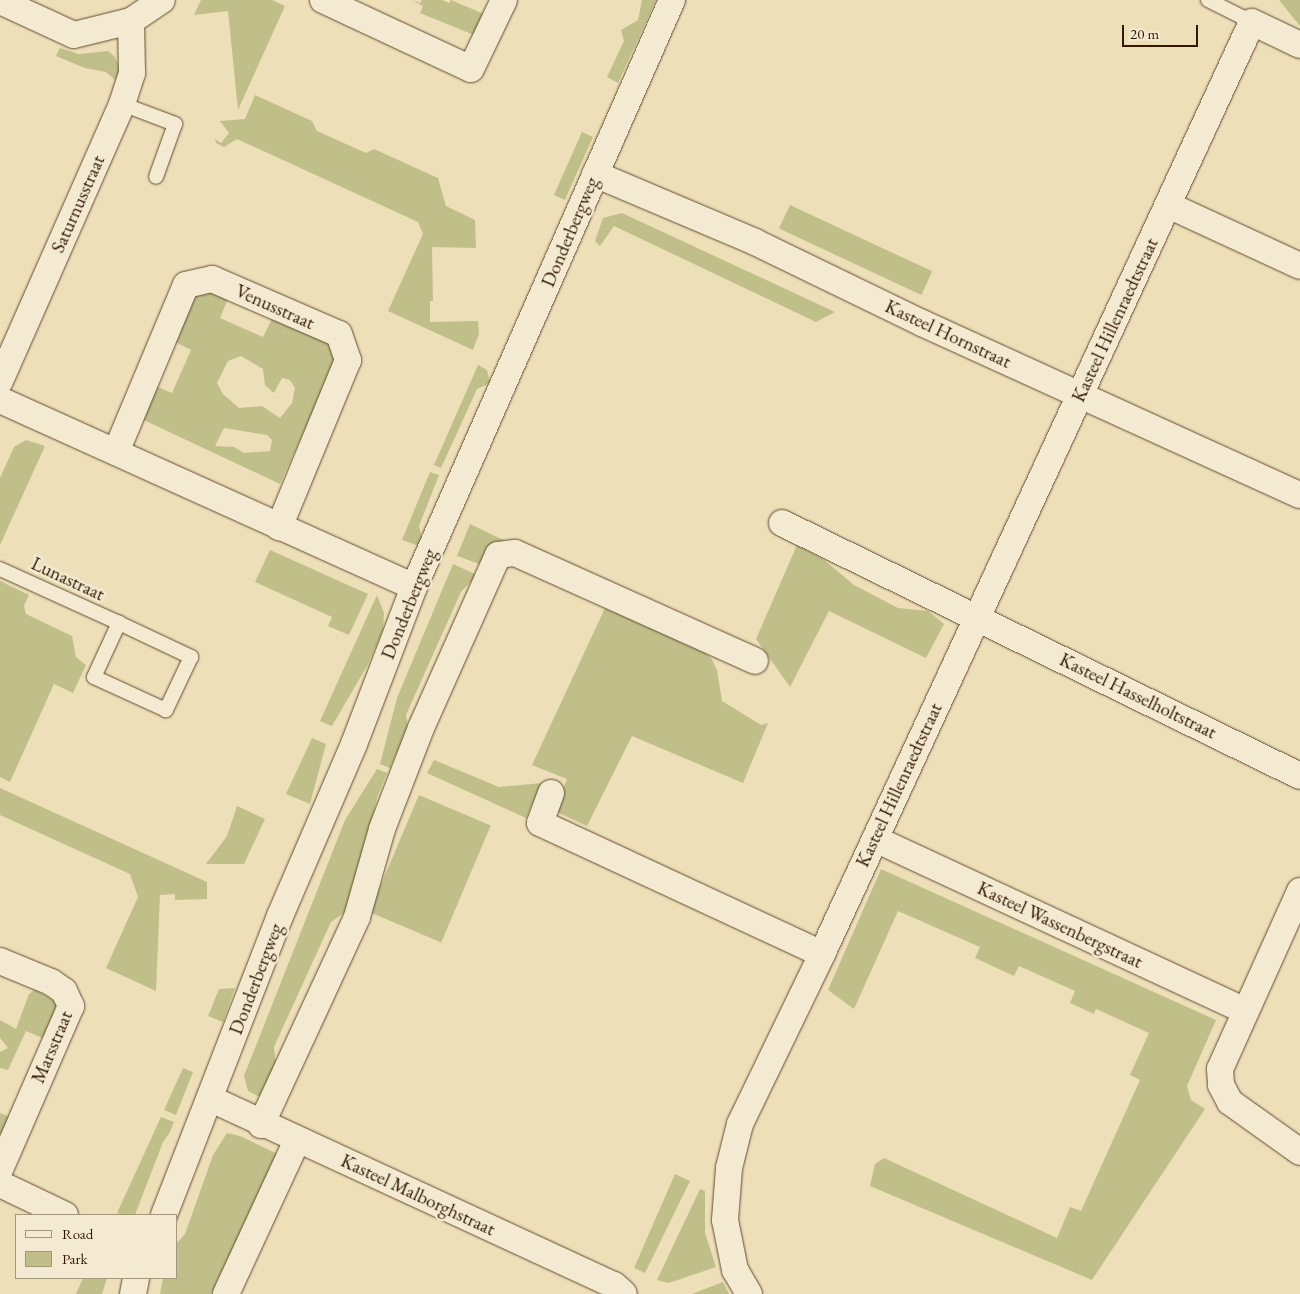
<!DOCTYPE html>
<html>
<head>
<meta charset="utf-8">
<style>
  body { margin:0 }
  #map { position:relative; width:1300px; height:1294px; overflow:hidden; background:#eddfb8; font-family:"EB Garamond",serif }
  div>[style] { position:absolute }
  .green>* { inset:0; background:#c0bf89; transform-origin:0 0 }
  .roads { filter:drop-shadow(0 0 1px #624a30) drop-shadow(0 0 1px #624a30) }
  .lane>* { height:14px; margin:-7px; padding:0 7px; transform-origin:7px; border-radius:7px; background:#f3ead1 }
  .street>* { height:26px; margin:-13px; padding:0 13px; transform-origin:13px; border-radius:13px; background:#f3ead1 }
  span { translate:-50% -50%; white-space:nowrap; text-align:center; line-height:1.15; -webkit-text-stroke:5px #f3ead1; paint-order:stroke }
  .street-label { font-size:19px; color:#341802 }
  .legend { position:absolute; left:15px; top:1214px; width:162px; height:65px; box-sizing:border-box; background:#f3ead1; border:1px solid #a7967e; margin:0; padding:6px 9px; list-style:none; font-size:15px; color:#341802 }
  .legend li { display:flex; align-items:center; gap:10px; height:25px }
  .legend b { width:25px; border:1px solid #a7967e }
  .scale { position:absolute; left:1122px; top:25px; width:76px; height:22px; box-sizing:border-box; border:2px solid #341802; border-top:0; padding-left:6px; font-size:15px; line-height:18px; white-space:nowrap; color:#341802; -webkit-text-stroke:4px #f3ead1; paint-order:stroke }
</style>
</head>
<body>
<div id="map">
  <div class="green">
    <div style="clip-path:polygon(201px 0,272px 0,285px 6px,238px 110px,228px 11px,194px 15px)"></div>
    <div style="clip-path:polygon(411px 0,420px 3px,422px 0,442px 0,449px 3px,451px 0,484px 14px,474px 35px,420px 13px,423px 6px)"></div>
    <div style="clip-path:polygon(642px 0,656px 0,618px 83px,607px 77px,624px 41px,621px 30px,638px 20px)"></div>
    <div style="clip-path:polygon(1279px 0,1300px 0,1300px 26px)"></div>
    <div style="clip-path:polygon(60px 48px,79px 54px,108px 51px,115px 57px,120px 69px,115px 80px,106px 72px,85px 68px,56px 56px)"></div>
    <div style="clip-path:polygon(255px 95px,312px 121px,317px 131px,366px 153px,374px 149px,438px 178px,446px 206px,475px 220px,476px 248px,432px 247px,433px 301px,430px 301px,430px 322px,478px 321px,479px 334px,473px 350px,388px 311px,423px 234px,418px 222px,237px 139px,224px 147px,216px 143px,215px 139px,221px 143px,229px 133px,220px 121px,245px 119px)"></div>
    <div style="left:582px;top:132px;width:12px;height:69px;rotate:24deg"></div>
    <div style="left:790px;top:205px;width:157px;height:26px;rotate:25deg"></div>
    <div style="clip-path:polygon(622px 213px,835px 312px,816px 322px,614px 226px,600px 246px,595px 241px,603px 218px)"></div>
    <div style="clip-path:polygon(evenodd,202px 285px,228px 299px,220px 318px,263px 337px,272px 319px,328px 339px,335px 363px,280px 484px,133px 415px,153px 385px,172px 393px,191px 350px,169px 339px,202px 285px,241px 356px,263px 369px,265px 385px,274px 393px,282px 378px,290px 380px,295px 388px,292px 403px,280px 418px,262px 406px,239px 408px,223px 394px,217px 383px,228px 361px,241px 356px,202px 285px,224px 428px,267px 435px,272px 440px,270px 451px,244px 453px,234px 447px,215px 446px,224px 428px)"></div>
    <div style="clip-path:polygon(478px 365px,487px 370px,490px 383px,477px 389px,441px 468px,434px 465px)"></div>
    <div style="clip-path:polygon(26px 440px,45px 446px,0 545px,0 478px,14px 447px)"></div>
    <div style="clip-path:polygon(430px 472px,439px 475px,419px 526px,422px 539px,419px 546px,402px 540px)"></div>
    <div style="clip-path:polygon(470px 524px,516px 546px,482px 565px,457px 556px)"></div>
    <div style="clip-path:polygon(797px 545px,823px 559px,854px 585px,898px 608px,928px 611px,944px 624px,926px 658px,829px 611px,790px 687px,756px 639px)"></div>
    <div style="clip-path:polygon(270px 550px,368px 594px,349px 635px,328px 626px,332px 617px,255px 582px)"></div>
    <div style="clip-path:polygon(453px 564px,477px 575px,461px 592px,406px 715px,408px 727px,390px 768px,380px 764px,397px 698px)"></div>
    <div style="clip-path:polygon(0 581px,29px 595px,24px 606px,26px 614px,72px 636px,76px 657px,86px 665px,73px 693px,54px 684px,10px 782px,0 777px)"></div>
    <div style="clip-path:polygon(377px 595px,384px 613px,383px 631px,367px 666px,332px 726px,320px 721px)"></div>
    <div style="clip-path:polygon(605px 608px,701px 650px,711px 658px,717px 670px,722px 701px,761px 725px,768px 723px,743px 783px,632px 736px,587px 826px,555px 811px,567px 779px,532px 765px)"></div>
    <div style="clip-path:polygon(312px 738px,326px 744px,310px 804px,286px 794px)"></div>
    <div style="clip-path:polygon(434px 760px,499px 787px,542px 783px,526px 818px,427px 773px)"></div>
    <div style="clip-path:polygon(377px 769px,387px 773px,377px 798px,357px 886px,345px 912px,331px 922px,274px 1047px,276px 1065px,260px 1097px,248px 1091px,244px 1076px,345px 820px)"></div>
    <div style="clip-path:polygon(0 788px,207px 882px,207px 899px,175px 900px,175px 894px,160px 895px,156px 991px,106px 968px,138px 897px,130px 874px,0 815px)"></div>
    <div style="left:419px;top:795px;width:78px;height:127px;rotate:23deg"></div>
    <div style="clip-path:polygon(237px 806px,265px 819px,244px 864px,206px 864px,227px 836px)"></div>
    <div style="clip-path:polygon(881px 869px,1216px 1020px,1187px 1086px,1191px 1100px,1205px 1109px,1092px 1280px,870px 1186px,875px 1164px,884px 1158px,1057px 1238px,1070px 1207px,1081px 1211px,1140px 1080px,1130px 1075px,1149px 1033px,1096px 1009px,1094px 1014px,1070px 1003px,1075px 991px,1019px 966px,1014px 976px,975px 958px,980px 947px,898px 911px,854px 1009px,828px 990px)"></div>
    <div style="clip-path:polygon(235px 988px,223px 1022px,208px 1016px,219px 989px)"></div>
    <div style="clip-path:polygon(35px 990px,53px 1000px,57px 1007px,45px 1039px,26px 1031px,8px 1070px,0 1068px,0 1052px,8px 1048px,0 1038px,0 1020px,16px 1029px,29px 994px)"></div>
    <div style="clip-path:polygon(183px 1068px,193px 1072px,176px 1115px,164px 1110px)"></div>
    <div style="clip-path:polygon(0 1113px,10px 1117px,0 1135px)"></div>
    <div style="clip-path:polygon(161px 1117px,174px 1122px,170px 1132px,163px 1142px,135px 1215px,123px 1215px,117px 1213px)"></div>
    <div style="clip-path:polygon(227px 1133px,240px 1136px,280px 1155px,211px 1294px,160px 1294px,163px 1278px,176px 1278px,176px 1244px,185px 1234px,213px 1155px)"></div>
    <div style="clip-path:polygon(675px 1174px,690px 1181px,645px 1273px,634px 1268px)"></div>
    <div style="clip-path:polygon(700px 1189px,705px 1191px,705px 1233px,716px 1267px,669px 1283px,657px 1280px)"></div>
    <div style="clip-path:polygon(83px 1278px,107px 1278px,102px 1294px,76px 1294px)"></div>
    <div style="clip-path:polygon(723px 1282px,729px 1294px,692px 1294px)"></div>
  </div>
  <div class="roads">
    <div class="lane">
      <div style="left:1208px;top:0;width:49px;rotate:26.6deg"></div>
      <div style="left:122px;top:104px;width:57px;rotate:20.7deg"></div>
      <div style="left:175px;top:124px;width:56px;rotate:109.7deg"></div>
      <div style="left:0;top:569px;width:131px;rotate:24.4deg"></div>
      <div style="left:119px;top:623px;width:80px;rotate:25.3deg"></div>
      <div style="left:191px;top:657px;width:59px;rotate:115.3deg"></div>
      <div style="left:166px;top:710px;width:79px;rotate:-155.4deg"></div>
      <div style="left:94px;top:677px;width:60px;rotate:-65.2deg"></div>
    </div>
    <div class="street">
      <div style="left:323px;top:0;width:163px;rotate:25deg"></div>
      <div style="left:471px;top:69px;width:76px;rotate:-64.4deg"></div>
      <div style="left:0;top:1px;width:81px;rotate:24.7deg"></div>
      <div style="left:74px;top:35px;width:59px;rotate:-13.8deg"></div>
      <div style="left:595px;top:174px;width:174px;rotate:23deg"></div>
      <div style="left:755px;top:242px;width:186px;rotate:25.9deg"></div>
      <div style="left:922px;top:323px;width:415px;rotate:24.5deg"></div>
      <div style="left:1168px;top:205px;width:145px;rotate:24.8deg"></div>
      <div style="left:0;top:381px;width:303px;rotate:-66.2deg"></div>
      <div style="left:122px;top:104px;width:33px;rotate:-72deg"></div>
      <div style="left:132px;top:73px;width:52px;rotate:-91.1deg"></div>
      <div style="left:131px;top:21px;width:37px;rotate:-34deg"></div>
      <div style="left:0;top:400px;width:454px;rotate:24.3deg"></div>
      <div style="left:116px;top:452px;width:181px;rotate:-67.3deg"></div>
      <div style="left:186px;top:285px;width:27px;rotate:-13deg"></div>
      <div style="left:212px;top:279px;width:138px;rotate:23.4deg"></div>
      <div style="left:339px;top:334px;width:28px;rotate:71deg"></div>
      <div style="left:348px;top:360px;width:181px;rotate:112.4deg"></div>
      <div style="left:782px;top:523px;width:576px;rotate:26.03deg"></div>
      <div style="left:551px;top:793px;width:32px;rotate:110deg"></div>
      <div style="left:540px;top:823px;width:311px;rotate:24.9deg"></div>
      <div style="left:875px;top:839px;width:408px;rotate:24.9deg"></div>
      <div style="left:1300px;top:891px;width:195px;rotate:114.2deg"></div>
      <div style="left:1220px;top:1069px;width:16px;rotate:86deg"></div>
      <div style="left:1221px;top:1085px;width:19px;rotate:62deg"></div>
      <div style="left:1230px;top:1102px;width:86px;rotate:35.5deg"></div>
      <div style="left:0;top:961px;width:55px;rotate:22.4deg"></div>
      <div style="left:51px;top:982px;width:16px;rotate:35deg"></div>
      <div style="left:64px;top:991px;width:17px;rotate:65deg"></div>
      <div style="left:71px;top:1006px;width:178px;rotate:113.5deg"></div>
      <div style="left:211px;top:1099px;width:444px;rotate:24.8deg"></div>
      <div style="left:614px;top:1285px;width:13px;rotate:42deg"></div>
      <div style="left:261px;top:1125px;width:229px;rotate:-65.2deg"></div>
      <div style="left:357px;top:917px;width:91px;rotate:-74.1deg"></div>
      <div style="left:382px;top:829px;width:108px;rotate:-68.9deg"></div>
      <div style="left:421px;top:728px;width:189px;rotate:-66deg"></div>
      <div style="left:498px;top:555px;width:17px;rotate:-7deg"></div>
      <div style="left:515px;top:553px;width:263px;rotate:24.2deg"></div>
      <div style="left:0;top:1184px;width:72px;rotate:25.5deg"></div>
      <div style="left:164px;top:1215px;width:321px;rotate:-68.8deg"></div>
      <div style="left:280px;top:916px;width:187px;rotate:-66.7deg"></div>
      <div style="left:354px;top:744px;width:168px;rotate:-69.1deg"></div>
      <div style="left:414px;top:587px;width:641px;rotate:-66.27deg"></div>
      <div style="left:133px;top:1294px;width:16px;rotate:-79deg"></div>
      <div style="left:226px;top:1294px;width:170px;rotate:-65.2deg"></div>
      <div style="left:749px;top:1294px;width:28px;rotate:-120deg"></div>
      <div style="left:735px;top:1270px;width:51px;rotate:-101.3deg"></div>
      <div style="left:725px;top:1220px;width:52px;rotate:-85.6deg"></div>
      <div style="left:729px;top:1168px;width:45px;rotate:-76deg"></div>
      <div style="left:740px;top:1124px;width:189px;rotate:-64.2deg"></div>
      <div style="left:822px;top:954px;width:1026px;rotate:-65.23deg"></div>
      <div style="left:1252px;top:22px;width:53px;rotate:25.6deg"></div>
    </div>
  </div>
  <div class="street-label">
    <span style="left:78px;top:204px;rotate:-66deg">Saturnusstraat</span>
    <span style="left:570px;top:232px;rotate:-67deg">Donderbergweg</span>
    <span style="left:275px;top:307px;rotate:24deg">Venusstraat</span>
    <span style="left:1115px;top:320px;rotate:-65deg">Kasteel Hillenraedtstraat</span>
    <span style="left:948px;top:334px;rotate:25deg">Kasteel Hornstraat</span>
    <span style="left:68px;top:579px;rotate:25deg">Lunastraat</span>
    <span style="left:409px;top:604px;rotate:-68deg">Donderbergweg</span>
    <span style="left:1138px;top:696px;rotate:26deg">Kasteel Hasselholtstraat</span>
    <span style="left:899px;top:785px;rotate:-65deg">Kasteel Hillenraedtstraat</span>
    <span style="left:1060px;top:925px;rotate:25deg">Kasteel Wassenbergstraat</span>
    <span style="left:256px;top:979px;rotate:-69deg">Donderbergweg</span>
    <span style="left:52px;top:1047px;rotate:-67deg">Marsstraat</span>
    <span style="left:418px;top:1195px;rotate:25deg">Kasteel Malborghstraat</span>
  </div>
  <ul class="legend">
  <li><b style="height:6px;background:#f3ead1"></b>Road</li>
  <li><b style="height:14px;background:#c0bf89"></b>Park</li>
  </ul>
  <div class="scale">20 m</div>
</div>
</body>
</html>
